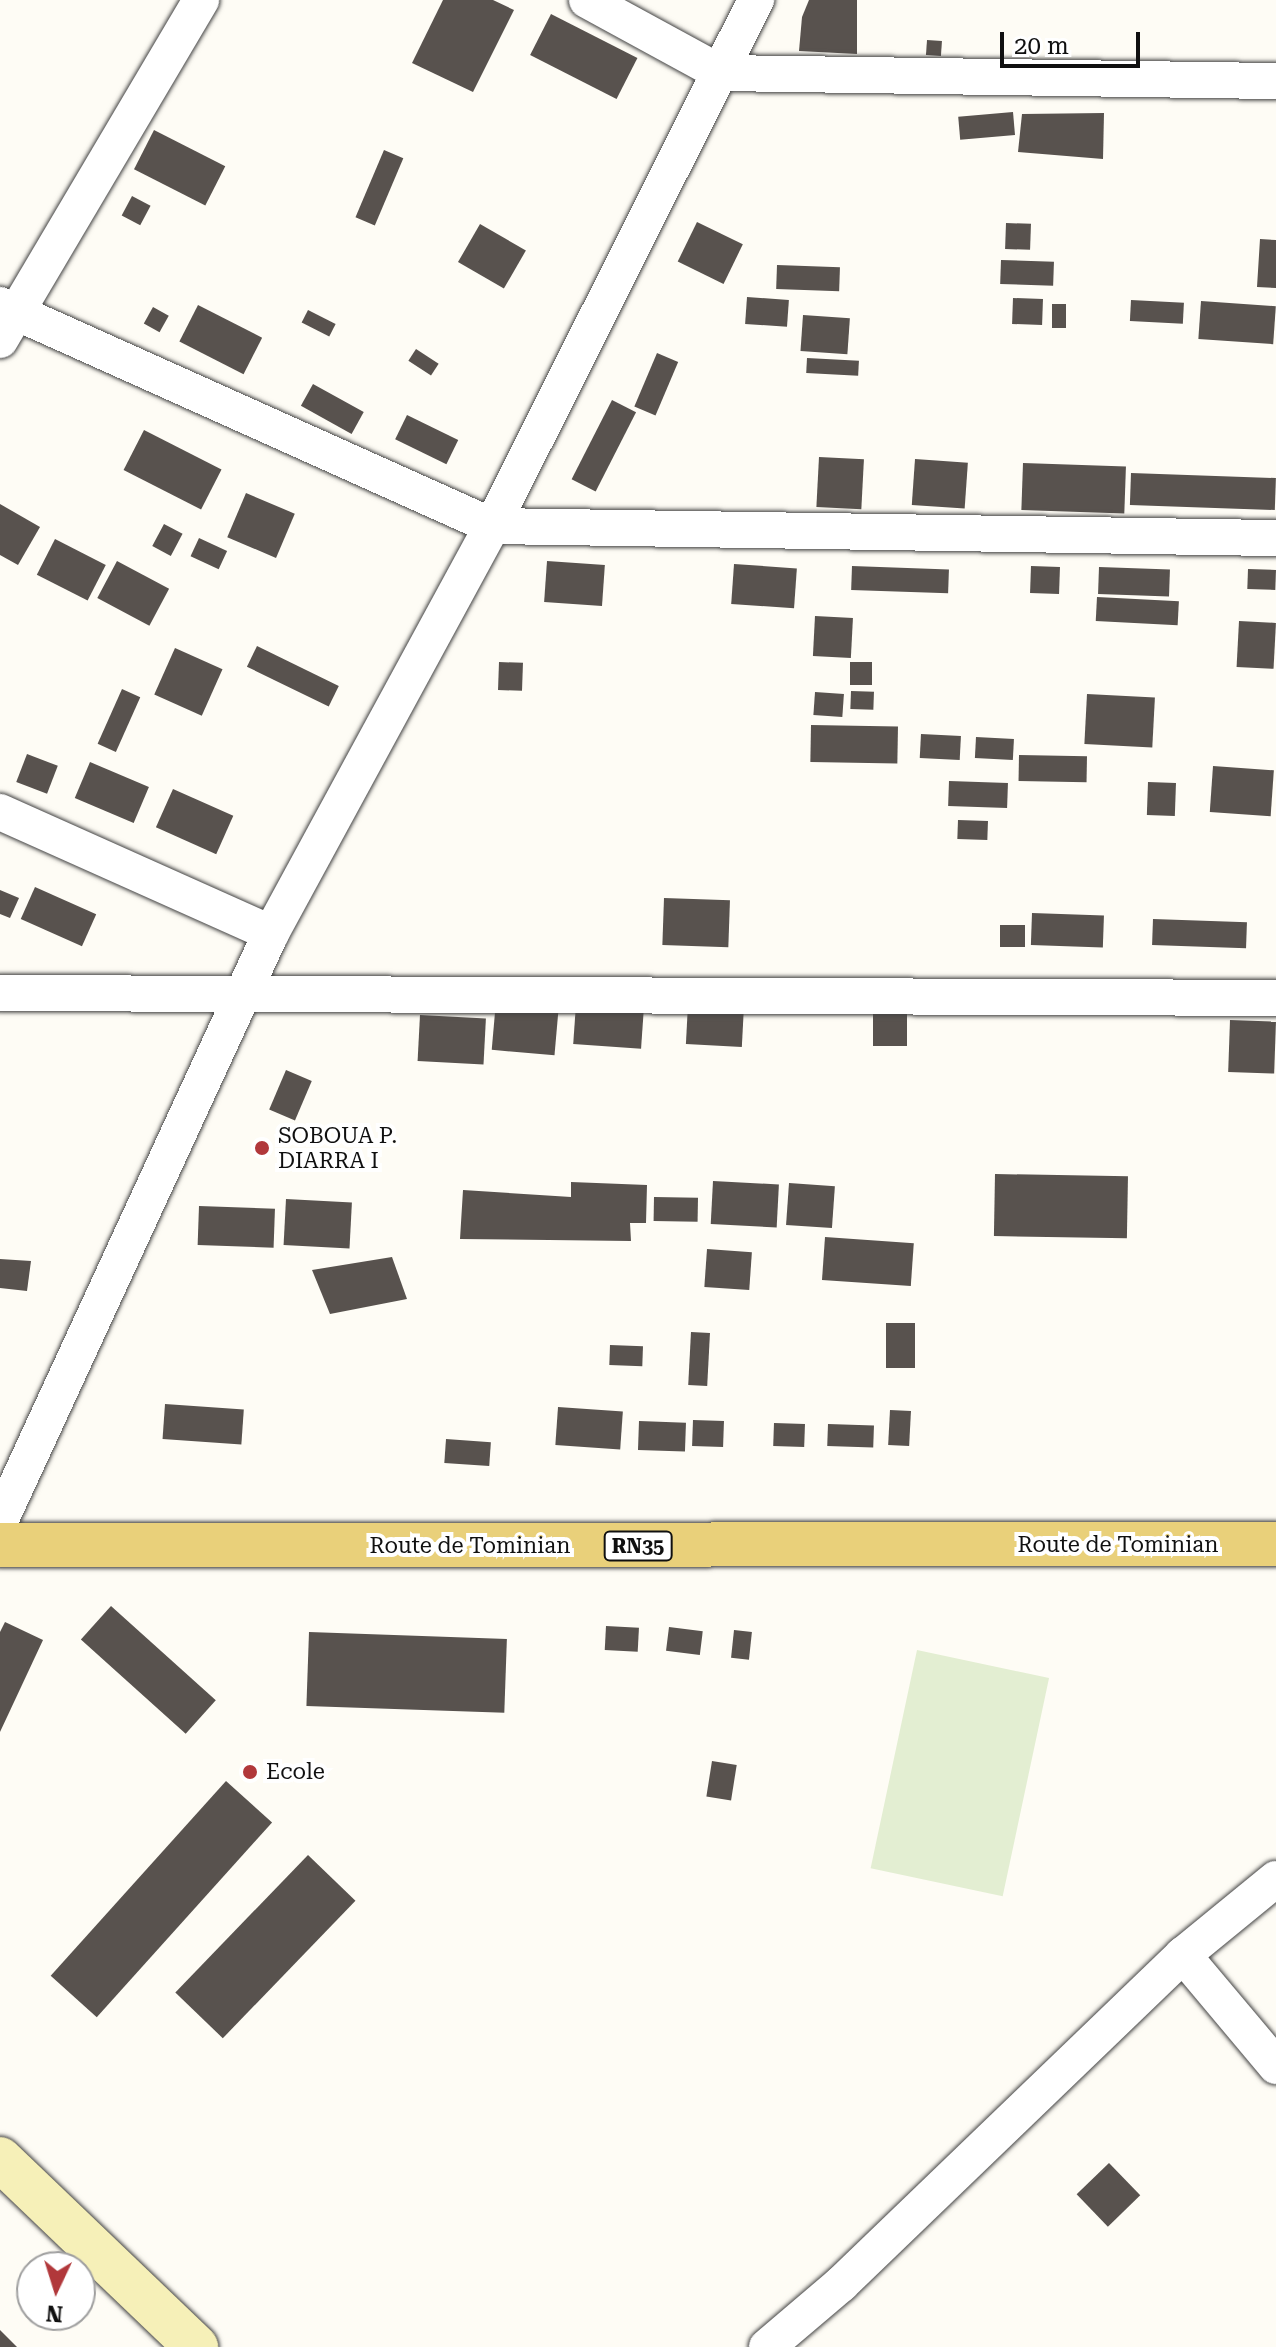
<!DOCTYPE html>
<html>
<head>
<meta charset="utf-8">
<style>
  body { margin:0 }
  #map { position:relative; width:1276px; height:2347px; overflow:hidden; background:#fefcf5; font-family:"Roboto Serif",serif }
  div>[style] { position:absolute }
  .pitch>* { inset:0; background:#e3eed2; transform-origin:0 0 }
  .building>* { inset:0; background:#58524e; transform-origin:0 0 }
  .roads { filter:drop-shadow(0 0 2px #434343) drop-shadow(0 0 2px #434343) }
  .street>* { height:36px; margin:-18px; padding:0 18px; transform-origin:18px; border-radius:18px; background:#fff }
  .secondary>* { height:44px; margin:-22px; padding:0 22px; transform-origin:22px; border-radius:22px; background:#f6f0b8 }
  .primary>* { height:44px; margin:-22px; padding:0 22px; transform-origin:22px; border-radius:22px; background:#e9d07a }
  .dots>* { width:22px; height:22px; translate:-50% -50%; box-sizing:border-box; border:4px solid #fff; border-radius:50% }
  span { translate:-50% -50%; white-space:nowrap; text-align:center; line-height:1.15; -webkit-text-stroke:8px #fff; paint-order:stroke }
  .shield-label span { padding:2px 6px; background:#fff; border:2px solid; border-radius:6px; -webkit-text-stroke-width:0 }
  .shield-label { font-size:20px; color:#101010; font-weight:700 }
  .poi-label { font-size:22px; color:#101010 }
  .left { translate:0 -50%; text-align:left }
  .street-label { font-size:22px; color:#101010 }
  .north { position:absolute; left:16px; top:2251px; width:80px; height:80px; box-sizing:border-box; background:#fff; border:2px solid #9f9f9f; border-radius:50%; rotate:184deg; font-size:22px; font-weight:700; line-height:32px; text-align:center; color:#101010 }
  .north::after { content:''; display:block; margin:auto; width:28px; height:36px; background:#b1383b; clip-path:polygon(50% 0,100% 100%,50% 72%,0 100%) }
  .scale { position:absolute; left:1000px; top:32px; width:140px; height:36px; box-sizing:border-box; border:4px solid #101010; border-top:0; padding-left:10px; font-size:24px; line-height:28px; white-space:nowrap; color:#101010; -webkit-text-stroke:6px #fff; paint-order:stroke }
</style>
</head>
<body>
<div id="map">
  <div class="pitch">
    <div style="left:917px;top:1650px;width:135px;height:223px;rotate:12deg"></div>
  </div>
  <div class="building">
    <div style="clip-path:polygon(443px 0,493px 0,514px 10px,473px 92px,412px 63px)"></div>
    <div style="clip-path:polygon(809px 0,857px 0,857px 54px,799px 51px,802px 17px)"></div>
    <div style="left:551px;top:14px;width:97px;height:46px;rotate:27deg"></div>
    <div style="left:927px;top:40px;width:15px;height:15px;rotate:4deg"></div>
    <div style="left:1013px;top:112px;width:23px;height:55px;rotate:85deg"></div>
    <div style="clip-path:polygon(1104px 113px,1103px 159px,1018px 152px,1022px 114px)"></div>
    <div style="left:154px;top:130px;width:80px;height:44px;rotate:27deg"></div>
    <div style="left:384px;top:150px;width:21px;height:73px;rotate:23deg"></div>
    <div style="left:132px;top:196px;width:21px;height:22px;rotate:28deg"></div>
    <div style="left:697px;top:222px;width:51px;height:44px;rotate:26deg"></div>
    <div style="left:1006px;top:223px;width:25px;height:26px;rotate:2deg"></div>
    <div style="left:480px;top:224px;width:53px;height:44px;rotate:30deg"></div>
    <div style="clip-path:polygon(1260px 239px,1276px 240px,1276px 288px,1257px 287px)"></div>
    <div style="left:1001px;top:260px;width:53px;height:24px;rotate:2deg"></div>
    <div style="left:777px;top:265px;width:63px;height:24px;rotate:2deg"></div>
    <div style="left:747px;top:297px;width:42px;height:27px;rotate:4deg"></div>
    <div style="left:1013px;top:298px;width:30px;height:26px;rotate:2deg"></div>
    <div style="left:1131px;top:300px;width:53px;height:21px;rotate:3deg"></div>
    <div style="left:1201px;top:301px;width:75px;height:38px;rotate:4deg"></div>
    <div style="left:1052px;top:304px;width:14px;height:24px"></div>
    <div style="left:198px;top:305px;width:72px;height:41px;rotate:27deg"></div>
    <div style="left:153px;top:307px;width:18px;height:19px;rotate:29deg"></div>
    <div style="left:308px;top:310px;width:31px;height:14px;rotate:27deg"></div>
    <div style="left:803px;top:315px;width:47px;height:36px;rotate:4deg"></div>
    <div style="left:416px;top:349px;width:27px;height:14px;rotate:33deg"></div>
    <div style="left:657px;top:353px;width:23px;height:58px;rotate:23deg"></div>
    <div style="left:807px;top:358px;width:52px;height:15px;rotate:3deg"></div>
    <div style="left:313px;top:384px;width:58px;height:25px;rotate:29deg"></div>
    <div style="left:612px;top:400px;width:27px;height:89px;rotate:27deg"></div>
    <div style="left:407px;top:415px;width:57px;height:27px;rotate:26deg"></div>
    <div style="left:144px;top:430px;width:87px;height:45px;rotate:27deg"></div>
    <div style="left:819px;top:457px;width:45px;height:50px;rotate:3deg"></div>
    <div style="left:915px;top:459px;width:53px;height:46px;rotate:4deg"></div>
    <div style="left:1023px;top:463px;width:103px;height:47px;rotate:2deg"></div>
    <div style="left:1131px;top:473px;width:145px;height:32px;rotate:2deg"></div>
    <div style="left:246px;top:493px;width:53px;height:48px;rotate:23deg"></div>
    <div style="clip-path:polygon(0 504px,40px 527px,18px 565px,0 555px)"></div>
    <div style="left:164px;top:524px;width:21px;height:25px;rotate:28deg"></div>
    <div style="left:199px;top:538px;width:31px;height:20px;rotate:25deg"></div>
    <div style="left:55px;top:539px;width:57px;height:40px;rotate:27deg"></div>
    <div style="left:117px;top:561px;width:59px;height:42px;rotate:28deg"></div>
    <div style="left:547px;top:561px;width:58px;height:41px;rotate:4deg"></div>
    <div style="left:734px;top:564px;width:63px;height:40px;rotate:4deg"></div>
    <div style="left:852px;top:566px;width:97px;height:24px;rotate:2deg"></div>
    <div style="left:1031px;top:566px;width:29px;height:27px;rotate:2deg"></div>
    <div style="left:1099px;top:567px;width:71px;height:27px;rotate:2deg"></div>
    <div style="left:1248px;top:569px;width:28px;height:20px;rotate:2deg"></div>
    <div style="left:1097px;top:597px;width:82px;height:24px;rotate:3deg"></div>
    <div style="left:815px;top:616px;width:38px;height:40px;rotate:3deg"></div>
    <div style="left:1239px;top:621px;width:37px;height:46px;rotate:3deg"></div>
    <div style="left:257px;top:646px;width:91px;height:23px;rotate:26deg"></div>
    <div style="left:175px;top:648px;width:52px;height:51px;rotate:24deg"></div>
    <div style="left:499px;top:662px;width:24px;height:28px;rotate:2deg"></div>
    <div style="left:850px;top:662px;width:22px;height:23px"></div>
    <div style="left:122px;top:689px;width:20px;height:60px;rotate:24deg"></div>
    <div style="left:851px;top:691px;width:23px;height:18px;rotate:2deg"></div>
    <div style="left:815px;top:692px;width:29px;height:23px;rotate:4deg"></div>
    <div style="left:1087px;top:694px;width:68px;height:50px;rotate:3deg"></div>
    <div style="left:811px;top:725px;width:87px;height:37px;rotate:1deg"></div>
    <div style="left:921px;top:734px;width:40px;height:24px;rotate:3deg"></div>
    <div style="left:976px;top:737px;width:38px;height:21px;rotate:3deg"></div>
    <div style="left:27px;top:754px;width:33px;height:30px;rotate:21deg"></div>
    <div style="left:1019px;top:755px;width:68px;height:26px;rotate:1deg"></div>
    <div style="left:90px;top:762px;width:64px;height:39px;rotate:23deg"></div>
    <div style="left:1213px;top:766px;width:61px;height:46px;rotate:4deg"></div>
    <div style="left:949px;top:781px;width:59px;height:25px;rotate:2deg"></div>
    <div style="left:1148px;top:782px;width:28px;height:33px;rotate:2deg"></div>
    <div style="left:173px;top:789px;width:66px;height:42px;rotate:24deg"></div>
    <div style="left:958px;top:820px;width:30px;height:19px;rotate:2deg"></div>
    <div style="left:35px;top:887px;width:67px;height:35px;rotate:24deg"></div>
    <div style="clip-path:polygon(0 890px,19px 898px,10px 918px,0 914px)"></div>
    <div style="left:664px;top:898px;width:66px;height:47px;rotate:2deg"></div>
    <div style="left:1032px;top:913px;width:72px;height:32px;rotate:2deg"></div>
    <div style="left:1153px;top:919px;width:94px;height:26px;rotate:2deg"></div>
    <div style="left:1000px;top:925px;width:25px;height:22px"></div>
    <div style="left:496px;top:1001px;width:63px;height:49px;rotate:5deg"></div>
    <div style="left:576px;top:1004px;width:68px;height:40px;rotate:4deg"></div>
    <div style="left:688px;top:1004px;width:56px;height:40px;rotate:3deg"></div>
    <div style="left:873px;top:1008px;width:34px;height:38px"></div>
    <div style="left:420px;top:1015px;width:66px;height:46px;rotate:3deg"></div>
    <div style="left:1230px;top:1020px;width:46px;height:52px;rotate:2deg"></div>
    <div style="left:286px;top:1070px;width:28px;height:43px;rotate:23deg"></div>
    <div style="left:995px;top:1174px;width:133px;height:62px;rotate:1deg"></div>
    <div style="left:713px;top:1181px;width:66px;height:43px;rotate:3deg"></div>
    <div style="clip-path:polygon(571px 1182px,647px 1185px,646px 1223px,630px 1223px,631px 1241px,460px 1239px,463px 1190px,571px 1197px)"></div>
    <div style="left:789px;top:1183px;width:46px;height:42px;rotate:4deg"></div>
    <div style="left:654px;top:1197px;width:44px;height:24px;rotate:1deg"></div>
    <div style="left:286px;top:1199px;width:66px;height:46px;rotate:3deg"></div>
    <div style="left:199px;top:1206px;width:76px;height:39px;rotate:2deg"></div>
    <div style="left:825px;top:1237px;width:89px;height:43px;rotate:4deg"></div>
    <div style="left:707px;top:1249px;width:45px;height:38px;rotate:4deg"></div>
    <div style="clip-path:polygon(392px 1257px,407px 1299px,330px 1314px,312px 1270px)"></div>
    <div style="clip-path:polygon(0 1259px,31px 1261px,27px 1291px,0 1288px)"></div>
    <div style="left:886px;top:1323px;width:29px;height:45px"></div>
    <div style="left:691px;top:1332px;width:19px;height:53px;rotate:3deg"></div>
    <div style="left:610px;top:1345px;width:33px;height:20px;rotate:2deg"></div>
    <div style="left:165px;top:1404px;width:79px;height:35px;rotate:4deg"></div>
    <div style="left:558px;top:1407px;width:65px;height:38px;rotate:4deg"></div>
    <div style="left:890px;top:1410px;width:21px;height:35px;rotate:3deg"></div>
    <div style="left:693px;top:1420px;width:31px;height:26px;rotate:2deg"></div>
    <div style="left:639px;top:1421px;width:47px;height:29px;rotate:2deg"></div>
    <div style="left:774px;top:1423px;width:31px;height:23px;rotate:2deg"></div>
    <div style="left:828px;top:1424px;width:46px;height:22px;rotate:2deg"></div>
    <div style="left:446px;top:1439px;width:45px;height:24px;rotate:4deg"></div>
    <div style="left:111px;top:1606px;width:141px;height:45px;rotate:42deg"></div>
    <div style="clip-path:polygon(5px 1622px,43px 1640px,0 1732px,0 1632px)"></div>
    <div style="left:606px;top:1626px;width:33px;height:24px;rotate:3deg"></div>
    <div style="left:669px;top:1627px;width:34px;height:24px;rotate:7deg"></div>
    <div style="left:734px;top:1630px;width:18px;height:28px;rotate:6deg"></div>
    <div style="left:309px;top:1632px;width:198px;height:74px;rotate:2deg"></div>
    <div style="left:712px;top:1761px;width:25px;height:36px;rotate:9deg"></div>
    <div style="left:226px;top:1781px;width:62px;height:262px;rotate:42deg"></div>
    <div style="left:308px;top:1855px;width:66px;height:191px;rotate:44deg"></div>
    <div style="left:1109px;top:2163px;width:45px;height:45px;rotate:46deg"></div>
    <div style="clip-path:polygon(0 2330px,17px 2347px,0 2347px)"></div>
  </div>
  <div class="roads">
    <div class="street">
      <div style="left:587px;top:0;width:153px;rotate:28.6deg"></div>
      <div style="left:721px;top:73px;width:555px;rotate:0.83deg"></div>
      <div style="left:0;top:305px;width:539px;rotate:24.19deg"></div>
      <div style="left:492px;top:526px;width:784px;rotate:0.88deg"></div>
      <div style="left:0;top:340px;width:395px;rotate:-59.4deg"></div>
      <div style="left:0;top:812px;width:297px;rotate:24.1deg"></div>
      <div style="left:0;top:993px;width:1276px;rotate:0.22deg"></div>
      <div style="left:0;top:1521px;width:647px;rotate:-65.26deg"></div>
      <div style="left:271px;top:933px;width:463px;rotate:-61.5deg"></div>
      <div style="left:492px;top:526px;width:589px;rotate:-63.35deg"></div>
      <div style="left:1183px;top:1955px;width:145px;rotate:50deg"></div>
      <div style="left:767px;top:2347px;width:97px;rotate:-40.4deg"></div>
      <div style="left:841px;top:2284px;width:475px;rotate:-43.9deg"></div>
      <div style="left:1183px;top:1955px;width:120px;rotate:-39.3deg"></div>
    </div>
    <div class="secondary">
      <div style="left:0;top:2159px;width:272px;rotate:43.8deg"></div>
    </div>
    <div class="primary">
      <div style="left:0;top:1545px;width:1276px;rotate:-0.04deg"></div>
    </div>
  </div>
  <div class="dots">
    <div style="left:262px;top:1148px;background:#b1383b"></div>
    <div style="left:250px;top:1772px;background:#b1383b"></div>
  </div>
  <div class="shield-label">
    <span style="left:638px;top:1546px">RN35</span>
  </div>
  <div class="poi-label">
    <span class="left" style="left:278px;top:1148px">SOBOUA P.<br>DIARRA I</span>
    <span class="left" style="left:266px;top:1772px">Ecole</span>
  </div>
  <div class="street-label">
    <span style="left:1118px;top:1545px">Route de Tominian</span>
    <span style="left:470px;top:1546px">Route de Tominian</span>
  </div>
  <div class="north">N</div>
  <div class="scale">20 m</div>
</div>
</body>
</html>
